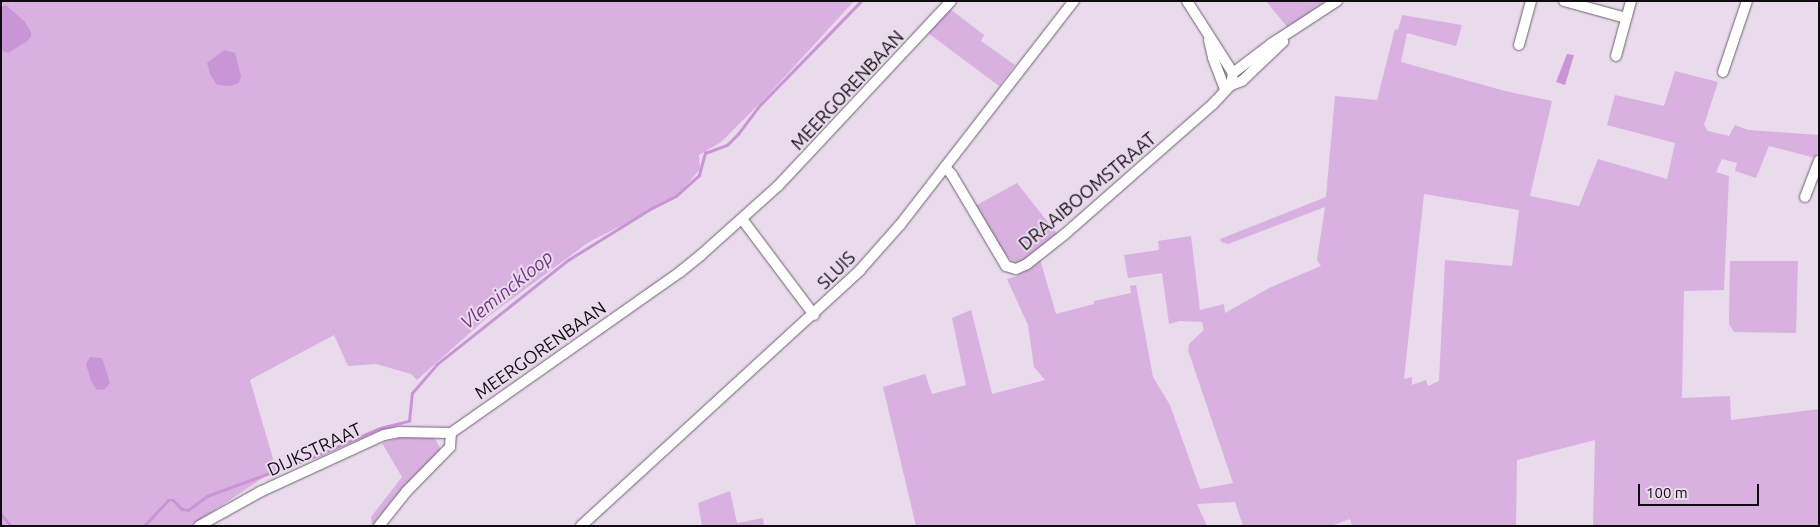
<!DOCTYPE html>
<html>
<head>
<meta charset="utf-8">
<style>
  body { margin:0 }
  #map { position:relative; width:1820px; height:527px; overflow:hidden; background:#e9daec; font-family:Ubuntu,sans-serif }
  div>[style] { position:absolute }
  .green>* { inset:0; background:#d8b1e1 }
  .water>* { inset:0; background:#ca95d6 }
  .stream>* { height:2.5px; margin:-1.25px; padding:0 1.25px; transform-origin:1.25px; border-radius:1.25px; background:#ca95d6 }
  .roads { filter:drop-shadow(0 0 1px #6e6171) drop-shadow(0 0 1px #6e6171) }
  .minor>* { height:10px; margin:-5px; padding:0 5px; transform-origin:5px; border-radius:5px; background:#fff }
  span { translate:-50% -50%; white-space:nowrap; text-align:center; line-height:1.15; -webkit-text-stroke:4px #e9daec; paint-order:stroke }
  .street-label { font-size:18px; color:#0f0b11 }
  .water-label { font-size:19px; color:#723381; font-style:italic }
  .frame { position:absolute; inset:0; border:2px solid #0f0b11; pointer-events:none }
  .scale { position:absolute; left:1638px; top:484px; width:121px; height:22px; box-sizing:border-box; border:2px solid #0f0b11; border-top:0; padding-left:6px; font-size:15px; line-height:18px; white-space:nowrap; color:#0f0b11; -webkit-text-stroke:4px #e9daec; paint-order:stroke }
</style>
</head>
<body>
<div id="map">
  <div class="green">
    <div style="clip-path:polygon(1px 1px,854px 1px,768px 95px,721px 142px,699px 155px,700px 169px,676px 198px,589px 242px,490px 315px,417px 380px,411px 374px,376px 364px,348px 366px,334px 335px,250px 380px,276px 469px,191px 526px,1px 526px)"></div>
    <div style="clip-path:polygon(1266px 1px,1326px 1px,1288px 28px)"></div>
    <div style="clip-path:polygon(950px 9px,984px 35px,981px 41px,1015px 65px,999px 86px,928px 33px)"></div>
    <div style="clip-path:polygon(evenodd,1402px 15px,1462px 25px,1456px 46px,1407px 33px,1401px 62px,1505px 91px,1552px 101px,1530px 196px,1579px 206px,1598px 159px,1667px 179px,1675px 143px,1607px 125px,1615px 95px,1664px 106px,1675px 71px,1718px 82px,1704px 125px,1708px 131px,1729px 136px,1735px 125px,1748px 130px,1819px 135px,1819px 149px,1815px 158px,1769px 146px,1756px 178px,1735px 171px,1737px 163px,1722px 159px,1716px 172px,1729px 176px,1724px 290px,1684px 291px,1682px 398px,1730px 396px,1731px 420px,1819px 409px,1819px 526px,1593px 526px,1595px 440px,1517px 460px,1516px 526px,1352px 526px,1350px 519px,1331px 526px,1243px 526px,1235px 502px,1197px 504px,1207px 526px,916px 526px,883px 387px,925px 374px,932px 394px,966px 385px,952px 318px,971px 310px,992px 394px,1045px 380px,1034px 367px,1028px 325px,1007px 279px,1017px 276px,1040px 259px,1056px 314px,1094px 304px,1094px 301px,1131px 293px,1130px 286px,1136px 285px,1153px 377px,1170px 405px,1200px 489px,1233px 483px,1188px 350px,1189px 344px,1204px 330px,1202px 322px,1180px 321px,1169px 324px,1162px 273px,1128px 278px,1124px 255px,1159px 250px,1158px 241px,1191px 236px,1200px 310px,1224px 304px,1225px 313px,1271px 287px,1321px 266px,1317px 260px,1325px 207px,1228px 244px,1221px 242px,1220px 239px,1326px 197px,1335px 96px,1377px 100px,1395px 29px,1398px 30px,1402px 15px,1424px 194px,1519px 210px,1512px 266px,1445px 260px,1439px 381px,1428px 386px,1426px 380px,1412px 385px,1412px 377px,1404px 379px,1424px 194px)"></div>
    <div style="clip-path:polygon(1017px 183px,1058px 235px,1022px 263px,1013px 262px,1005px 254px,975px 206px)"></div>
    <div style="clip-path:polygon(1730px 261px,1798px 261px,1796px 333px,1734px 332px,1729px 324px)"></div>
    <div style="clip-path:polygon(433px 435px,441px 450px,392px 500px,372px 526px,371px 517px,402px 477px,382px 443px,398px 438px)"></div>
    <div style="clip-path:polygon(730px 491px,737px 523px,763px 518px,764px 526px,702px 526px,698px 503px)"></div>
  </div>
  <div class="water">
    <div style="clip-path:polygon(6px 5px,25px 22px,31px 32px,31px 37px,26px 42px,8px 53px,1px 50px,1px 7px)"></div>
    <div style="clip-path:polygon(224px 50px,235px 53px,241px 76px,239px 83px,231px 86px,217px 85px,210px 74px,207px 63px)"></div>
    <div style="clip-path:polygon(1567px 54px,1574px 55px,1565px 85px,1556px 82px)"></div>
    <div style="clip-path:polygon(90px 357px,102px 358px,110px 383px,105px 389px,97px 390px,91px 381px,86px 364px)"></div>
  </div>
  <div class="stream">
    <div style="left:1px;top:514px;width:16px;rotate:50deg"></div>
    <div style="left:144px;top:526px;width:35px;rotate:-47deg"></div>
    <div style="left:168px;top:500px;width:5px"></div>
    <div style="left:173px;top:500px;width:13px;rotate:45deg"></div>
    <div style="left:182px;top:509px;width:6px;rotate:9deg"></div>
    <div style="left:188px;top:510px;width:24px;rotate:-36deg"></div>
    <div style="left:207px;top:496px;width:121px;rotate:-20.2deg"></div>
    <div style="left:321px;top:454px;width:64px;rotate:-23.8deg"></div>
    <div style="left:380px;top:428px;width:30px;rotate:-14deg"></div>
    <div style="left:409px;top:421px;width:28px;rotate:-84deg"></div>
    <div style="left:412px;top:393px;width:37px;rotate:-49deg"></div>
    <div style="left:436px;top:365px;width:169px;rotate:-38.5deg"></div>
    <div style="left:568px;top:260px;width:99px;rotate:-31.8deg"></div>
    <div style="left:652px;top:208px;width:27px;rotate:-27deg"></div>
    <div style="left:676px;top:196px;width:31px;rotate:-42deg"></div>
    <div style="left:699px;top:175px;width:23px;rotate:-75deg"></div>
    <div style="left:705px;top:153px;width:23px;rotate:-20deg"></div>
    <div style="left:727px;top:145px;width:16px;rotate:-45deg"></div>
    <div style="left:738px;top:134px;width:38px;rotate:-53deg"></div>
    <div style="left:761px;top:104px;width:144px;rotate:-45.8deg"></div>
  </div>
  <div class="roads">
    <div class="minor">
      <div style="left:1564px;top:1px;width:64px;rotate:15.3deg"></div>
      <div style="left:1209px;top:40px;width:18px;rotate:77deg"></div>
      <div style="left:1213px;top:58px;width:34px;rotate:69deg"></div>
      <div style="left:1519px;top:45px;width:46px;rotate:-74.7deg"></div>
      <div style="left:1616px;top:56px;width:57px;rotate:-74.7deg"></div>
      <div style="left:1723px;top:72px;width:75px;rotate:-71.3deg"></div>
      <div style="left:1233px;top:73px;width:48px;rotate:-37.3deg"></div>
      <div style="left:1271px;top:44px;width:79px;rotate:-33.1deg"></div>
      <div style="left:1231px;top:85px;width:12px;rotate:-20deg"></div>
      <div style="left:1242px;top:81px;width:57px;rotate:-43.6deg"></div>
      <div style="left:945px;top:167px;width:11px;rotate:49deg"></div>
      <div style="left:952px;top:175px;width:106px;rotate:59.3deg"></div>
      <div style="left:1006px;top:266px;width:10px;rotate:17deg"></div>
      <div style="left:1016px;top:269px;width:12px;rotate:-24deg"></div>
      <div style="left:1027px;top:264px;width:48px;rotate:-38.3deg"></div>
      <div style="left:1065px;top:234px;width:197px;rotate:-41.3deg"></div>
      <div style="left:1213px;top:104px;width:26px;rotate:-47deg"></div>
      <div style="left:1231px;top:85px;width:12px;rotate:-81deg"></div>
      <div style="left:1233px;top:73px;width:85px;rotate:-122.6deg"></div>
      <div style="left:1805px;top:197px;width:39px;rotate:-69deg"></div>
      <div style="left:742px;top:219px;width:120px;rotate:53.1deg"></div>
      <div style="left:451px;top:433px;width:280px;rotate:-35.1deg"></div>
      <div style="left:680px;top:272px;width:27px;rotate:-39deg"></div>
      <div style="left:701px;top:255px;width:103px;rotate:-41.9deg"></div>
      <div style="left:778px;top:186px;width:253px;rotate:-46.9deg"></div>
      <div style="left:199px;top:526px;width:72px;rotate:-29.1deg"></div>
      <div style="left:262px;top:491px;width:134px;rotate:-24.7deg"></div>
      <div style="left:384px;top:435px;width:15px;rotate:-11deg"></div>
      <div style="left:399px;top:432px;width:52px;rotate:1.1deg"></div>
      <div style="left:379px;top:526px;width:43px;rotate:-51.5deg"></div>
      <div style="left:406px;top:492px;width:63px;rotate:-45.6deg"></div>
      <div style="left:450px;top:447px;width:14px;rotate:-86deg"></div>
      <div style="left:581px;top:526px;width:379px;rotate:-42.5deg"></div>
      <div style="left:860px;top:270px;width:60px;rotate:-48.4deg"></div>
      <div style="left:900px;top:225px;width:284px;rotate:-52.2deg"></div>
    </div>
  </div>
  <div class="street-label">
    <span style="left:847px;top:90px;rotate:-47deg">MEERGORENBAAN</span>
    <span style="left:1087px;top:191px;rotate:-40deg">DRAAIBOOMSTRAAT</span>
    <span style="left:836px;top:270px;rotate:-45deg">SLUIS</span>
    <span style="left:540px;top:350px;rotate:-35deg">MEERGORENBAAN</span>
    <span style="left:314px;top:449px;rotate:-25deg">DIJKSTRAAT</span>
  </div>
  <div class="water-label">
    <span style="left:507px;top:290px;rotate:-39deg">Vleminckloop</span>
  </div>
  <div class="frame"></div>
  <div class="scale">100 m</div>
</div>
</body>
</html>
